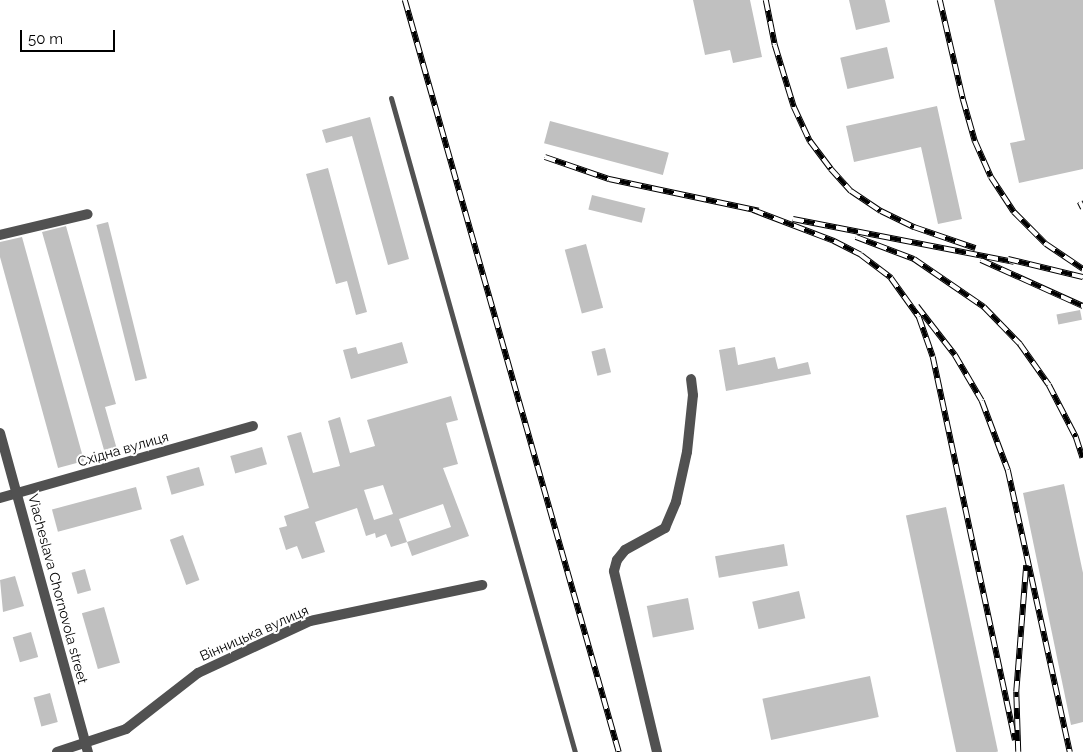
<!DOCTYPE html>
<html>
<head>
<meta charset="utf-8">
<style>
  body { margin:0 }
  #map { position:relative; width:1083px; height:752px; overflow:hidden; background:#fff; font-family:Raleway,sans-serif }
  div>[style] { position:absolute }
  .building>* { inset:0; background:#c0c0c0; transform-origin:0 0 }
  .service>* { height:5px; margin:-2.5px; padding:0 2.5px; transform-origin:2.5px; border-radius:2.5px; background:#515151 }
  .minor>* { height:10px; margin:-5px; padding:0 5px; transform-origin:5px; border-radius:5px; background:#515151 }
  .tertiary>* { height:10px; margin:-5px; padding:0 5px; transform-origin:5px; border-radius:5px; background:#515151 }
  .rail>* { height:5.5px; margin-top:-2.75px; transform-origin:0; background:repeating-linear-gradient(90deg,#fff 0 11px,#000 0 22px); box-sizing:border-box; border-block:1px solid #000 }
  span { translate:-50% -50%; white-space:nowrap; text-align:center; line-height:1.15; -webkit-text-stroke:4px #fff; paint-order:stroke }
  .street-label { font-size:14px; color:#000 }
  .scale { position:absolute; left:20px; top:30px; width:95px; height:22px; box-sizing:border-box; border:2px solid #000; border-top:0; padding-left:6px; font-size:15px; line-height:18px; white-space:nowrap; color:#000; -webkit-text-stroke:4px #fff; paint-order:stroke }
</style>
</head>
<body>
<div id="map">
  <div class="building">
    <div style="clip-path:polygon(693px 0,750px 0,762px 57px,733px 63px,730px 50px,705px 55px)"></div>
    <div style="clip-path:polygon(849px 0,885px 0,890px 22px,856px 30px)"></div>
    <div style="clip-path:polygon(994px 0,1083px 0,1083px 169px,1019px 183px,1010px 143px,1025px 140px)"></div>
    <div style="left:887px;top:47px;width:32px;height:48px;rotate:77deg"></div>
    <div style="clip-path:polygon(937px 106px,962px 219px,938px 224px,921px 147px,854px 162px,846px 126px)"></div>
    <div style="clip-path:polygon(370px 117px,409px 259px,388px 265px,352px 136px,326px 143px,322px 130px)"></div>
    <div style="left:550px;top:121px;width:123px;height:23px;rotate:15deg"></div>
    <div style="clip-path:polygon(328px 168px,367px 312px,356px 315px,347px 281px,336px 284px,306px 174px)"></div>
    <div style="left:592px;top:195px;width:55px;height:15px;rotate:14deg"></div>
    <div style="left:108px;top:222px;width:161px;height:12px;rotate:76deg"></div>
    <div style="clip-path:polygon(66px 226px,116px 404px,105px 407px,118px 453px,106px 457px,42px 232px)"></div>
    <div style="clip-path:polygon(22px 237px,84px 461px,58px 468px,0 257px,0 242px)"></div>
    <div style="left:586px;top:244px;width:66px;height:22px;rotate:75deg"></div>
    <div style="left:1080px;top:310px;width:10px;height:24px;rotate:79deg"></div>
    <div style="clip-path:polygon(402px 342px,408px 363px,351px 379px,343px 350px,356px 347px,358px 354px)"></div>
    <div style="clip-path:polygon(735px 347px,738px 365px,775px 357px,778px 369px,808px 362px,811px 374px,726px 391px,719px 350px)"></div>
    <div style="left:605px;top:348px;width:25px;height:14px;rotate:76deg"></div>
    <div style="clip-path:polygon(evenodd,451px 396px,458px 420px,446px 423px,458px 464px,443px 468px,469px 536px,412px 556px,407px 542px,391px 547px,386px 534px,376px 538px,375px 533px,366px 536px,357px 508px,315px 522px,325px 552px,302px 559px,297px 546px,286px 550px,279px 528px,287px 526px,284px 516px,309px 508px,287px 436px,301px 432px,313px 473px,340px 466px,328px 421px,340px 417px,350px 453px,375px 446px,367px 420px,451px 396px,383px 485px,393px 514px,374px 520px,364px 490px,383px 485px,451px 396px,443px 504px,451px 527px,407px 542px,399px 519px,443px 504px)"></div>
    <div style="left:262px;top:447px;width:18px;height:33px;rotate:74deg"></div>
    <div style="left:199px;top:467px;width:19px;height:34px;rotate:74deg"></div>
    <div style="clip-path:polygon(1064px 484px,1083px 573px,1083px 722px,1071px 725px,1023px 493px)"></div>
    <div style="left:136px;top:487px;width:23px;height:87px;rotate:75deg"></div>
    <div style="left:946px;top:507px;width:250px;height:41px;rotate:78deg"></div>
    <div style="left:183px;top:535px;width:48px;height:14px;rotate:70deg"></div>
    <div style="left:784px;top:544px;width:22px;height:70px;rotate:80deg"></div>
    <div style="left:85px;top:569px;width:22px;height:14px;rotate:74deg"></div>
    <div style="clip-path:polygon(15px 576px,24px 606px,3px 612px,0 580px)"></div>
    <div style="left:799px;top:591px;width:28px;height:48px;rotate:77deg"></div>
    <div style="left:688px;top:598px;width:32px;height:42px;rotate:79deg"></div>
    <div style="left:104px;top:607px;width:58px;height:23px;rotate:74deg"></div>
    <div style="left:31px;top:632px;width:26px;height:19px;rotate:74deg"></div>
    <div style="left:870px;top:676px;width:42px;height:110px;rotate:78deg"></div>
    <div style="left:50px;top:693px;width:30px;height:17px;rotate:75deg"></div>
  </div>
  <div class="service">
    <div style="left:391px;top:98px;width:679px;rotate:74.29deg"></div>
  </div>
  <div class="minor">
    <div style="left:0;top:235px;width:90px;rotate:-13.4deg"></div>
    <div style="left:0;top:498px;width:263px;rotate:-15.9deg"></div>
    <div style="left:57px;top:752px;width:73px;rotate:-18.4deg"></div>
    <div style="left:126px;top:729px;width:91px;rotate:-37.9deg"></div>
    <div style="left:198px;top:673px;width:123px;rotate:-24.9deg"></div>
    <div style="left:310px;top:621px;width:176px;rotate:-11.8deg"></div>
    <div style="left:657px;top:752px;width:186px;rotate:-103.4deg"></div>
    <div style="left:614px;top:571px;width:11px;rotate:-75deg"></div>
    <div style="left:617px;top:560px;width:13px;rotate:-51deg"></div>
    <div style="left:625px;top:550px;width:46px;rotate:-28.8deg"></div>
    <div style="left:665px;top:528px;width:28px;rotate:-67deg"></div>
    <div style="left:676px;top:502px;width:51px;rotate:-77.6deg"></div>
    <div style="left:687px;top:452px;width:57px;rotate:-84deg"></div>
    <div style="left:693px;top:395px;width:16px;rotate:-97deg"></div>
  </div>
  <div class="tertiary">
    <div style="left:0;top:433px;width:331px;rotate:74.6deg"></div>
  </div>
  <div class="rail">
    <div style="left:405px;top:0;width:782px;rotate:74.12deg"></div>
    <div style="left:766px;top:0;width:46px;rotate:78.7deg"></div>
    <div style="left:775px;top:45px;width:65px;rotate:73deg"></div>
    <div style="left:794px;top:107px;width:38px;rotate:65deg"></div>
    <div style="left:810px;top:141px;width:35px;rotate:53deg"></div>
    <div style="left:831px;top:169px;width:30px;rotate:48deg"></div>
    <div style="left:851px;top:191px;width:36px;rotate:34deg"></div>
    <div style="left:881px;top:211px;width:37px;rotate:26deg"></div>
    <div style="left:914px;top:227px;width:65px;rotate:19deg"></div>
    <div style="left:940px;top:0;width:102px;rotate:76.9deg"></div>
    <div style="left:963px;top:99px;width:44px;rotate:74.1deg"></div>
    <div style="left:975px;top:141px;width:39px;rotate:66deg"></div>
    <div style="left:991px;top:177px;width:42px;rotate:56.7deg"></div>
    <div style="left:1014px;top:212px;width:45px;rotate:45deg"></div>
    <div style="left:1046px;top:244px;width:45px;rotate:34deg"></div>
    <div style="left:545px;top:157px;width:68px;rotate:19deg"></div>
    <div style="left:609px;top:179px;width:153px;rotate:12deg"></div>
    <div style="left:1080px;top:202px;width:7px;rotate:63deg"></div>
    <div style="left:753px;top:210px;width:87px;rotate:20.9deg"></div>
    <div style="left:834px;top:241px;width:30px;rotate:27deg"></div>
    <div style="left:861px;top:255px;width:38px;rotate:37deg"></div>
    <div style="left:891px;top:278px;width:48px;rotate:54.3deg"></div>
    <div style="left:919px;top:317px;width:42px;rotate:70.7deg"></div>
    <div style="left:933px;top:357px;width:392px;rotate:77.9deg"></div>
    <div style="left:793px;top:219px;width:225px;rotate:11deg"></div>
    <div style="left:856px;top:237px;width:62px;rotate:20.8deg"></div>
    <div style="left:914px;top:259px;width:85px;rotate:34.4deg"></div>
    <div style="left:984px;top:307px;width:52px;rotate:45.8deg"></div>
    <div style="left:1020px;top:344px;width:50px;rotate:54.7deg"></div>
    <div style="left:1049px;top:385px;width:59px;rotate:62.6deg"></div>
    <div style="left:1076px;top:437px;width:22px;rotate:72deg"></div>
    <div style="left:1008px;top:259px;width:77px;rotate:13.5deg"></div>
    <div style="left:981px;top:260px;width:112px;rotate:24.3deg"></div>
    <div style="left:917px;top:306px;width:62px;rotate:52.2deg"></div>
    <div style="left:955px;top:355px;width:53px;rotate:59.6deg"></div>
    <div style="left:982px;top:401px;width:74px;rotate:69.4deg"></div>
    <div style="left:1008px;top:470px;width:289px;rotate:77.6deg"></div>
    <div style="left:1018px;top:752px;width:60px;rotate:-91.9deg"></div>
    <div style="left:1016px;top:692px;width:127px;rotate:-85.5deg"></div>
  </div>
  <div class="street-label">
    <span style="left:123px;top:449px;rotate:-16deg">Східна вулиця</span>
    <span style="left:58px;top:589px;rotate:75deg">Viacheslava Chornovola street</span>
    <span style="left:254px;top:633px;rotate:-24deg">Вінницька вулиця</span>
  </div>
  <div class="scale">50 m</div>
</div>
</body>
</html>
